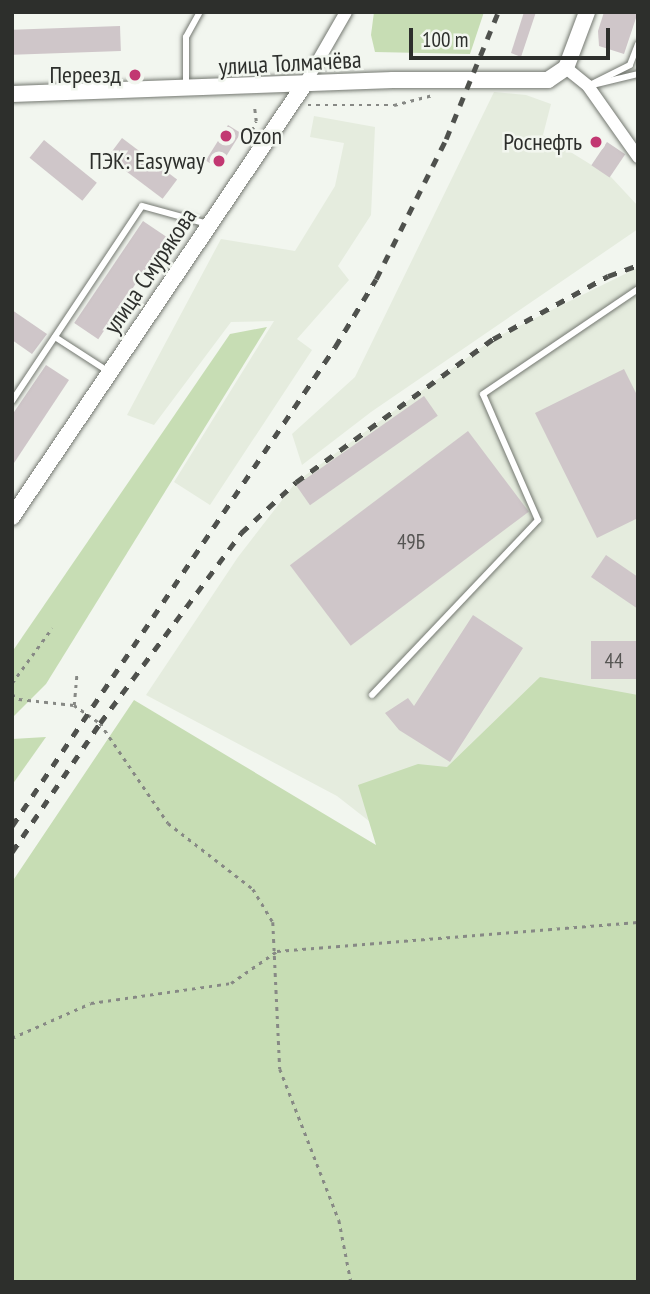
<!DOCTYPE html>
<html>
<head>
<meta charset="utf-8">
<style>
  body { margin:0 }
  #map { position:relative; width:650px; height:1294px; overflow:hidden; background:#f2f6ef; font-family:"PT Sans Narrow",sans-serif }
  div>[style] { position:absolute }
  .built>* { inset:0; background:#e5ecde }
  .green>* { inset:0; background:#c7ddb4 }
  .building>* { inset:0; background:#cfc6c9; transform-origin:0 0 }
  .path>* { height:2.5px; margin-top:-1.25px; transform-origin:0; background:repeating-linear-gradient(90deg,#878985 0 3.5px,transparent 0 8.5px) }
  .roads { filter:drop-shadow(0 0 2px #747871) drop-shadow(0 0 2px #747871) }
  .service>* { height:6px; margin:-3px; padding:0 3px; transform-origin:3px; border-radius:3px; background:#fff }
  .minor>* { height:12px; margin:-6px; padding:0 6px; transform-origin:6px; border-radius:6px; background:#fff }
  .tertiary>* { height:16px; margin:-8px; padding:0 8px; transform-origin:8px; border-radius:8px; background:#fff }
  .rail>* { height:4.5px; margin-top:-2.25px; transform-origin:0; background:repeating-linear-gradient(90deg,#4f514d 0 9px,transparent 0 18px) }
  .dots>* { width:19px; height:19px; translate:-50% -50%; box-sizing:border-box; border:4px solid #f2f6ef; border-radius:50% }
  span { translate:-50% -50%; white-space:nowrap; text-align:center; line-height:1.15; -webkit-text-stroke:5px #f2f6ef; paint-order:stroke }
  .number-label { font-size:21px; color:#565553 }
  .number-label span { -webkit-text-stroke-width:0 }
  .street-label { font-size:24px; color:#2d2f2c }
  .poi-label { font-size:24px; color:#2d2f2c }
  .right { translate:-100% -50%; text-align:right }
  .left { translate:0 -50%; text-align:left }
  .frame { position:absolute; inset:0; border:14px solid #2d2f2c; pointer-events:none }
  .scale { position:absolute; left:409px; top:28px; width:201px; height:32px; box-sizing:border-box; border:4px solid #2d2f2c; border-top:0; padding-left:9px; font-size:21px; line-height:24px; white-space:nowrap; color:#2d2f2c; -webkit-text-stroke:5px #f2f6ef; paint-order:stroke }
</style>
</head>
<body>
<div id="map">
  <div class="built">
    <div style="clip-path:polygon(494px 92px,526px 95px,551px 104px,543px 135px,611px 177px,638px 206px,638px 229px,371px 412px,302px 465px,292px 434px,355px 377px)"></div>
    <div style="clip-path:polygon(314px 116px,375px 127px,371px 215px,338px 266px,349px 280px,297px 339px,312px 350px,210px 505px,174px 482px,274px 321px,231px 322px,154px 425px,127px 415px,221px 239px,295px 251px,335px 186px,344px 143px,310px 137px)"></div>
    <div style="clip-path:polygon(637px 268px,638px 725px,392px 839px,337px 796px,146px 695px,238px 557px,296px 482px,493px 339px)"></div>
  </div>
  <div class="green">
    <div style="clip-path:polygon(374px 12px,484px 12px,470px 54px,375px 52px,371px 35px)"></div>
    <div style="clip-path:polygon(267px 327px,46px 684px,12px 718px,12px 652px,230px 334px)"></div>
    <div style="clip-path:polygon(540px 677px,638px 695px,638px 1282px,12px 1282px,12px 882px,134px 700px,376px 845px,358px 785px,418px 764px,447px 767px)"></div>
    <div style="clip-path:polygon(46px 737px,12px 785px,12px 739px)"></div>
  </div>
  <div class="building">
    <div style="clip-path:polygon(524px 12px,536px 12px,521px 57px,511px 53px)"></div>
    <div style="clip-path:polygon(604px 12px,638px 12px,624px 54px,599px 46px,598px 31px)"></div>
    <div style="left:120px;top:26px;width:25px;height:108px;rotate:88deg"></div>
    <div style="left:228px;top:125px;width:15px;height:42px;rotate:32deg"></div>
    <div style="left:122px;top:138px;width:69px;height:24px;rotate:37deg"></div>
    <div style="left:44px;top:140px;width:68px;height:23px;rotate:39deg"></div>
    <div style="left:607px;top:142px;width:22px;height:28px;rotate:34deg"></div>
    <div style="left:143px;top:221px;width:29px;height:123px;rotate:34deg"></div>
    <div style="clip-path:polygon(12px 310px,47px 334px,32px 354px,12px 340px)"></div>
    <div style="clip-path:polygon(46px 365px,69px 380px,12px 466px,12px 415px)"></div>
    <div style="clip-path:polygon(624px 369px,638px 397px,638px 518px,597px 538px,535px 413px)"></div>
    <div style="left:424px;top:396px;width:24px;height:156px;rotate:55deg"></div>
    <div style="left:468px;top:431px;width:101px;height:223px;rotate:53deg"></div>
    <div style="clip-path:polygon(606px 555px,638px 577px,638px 609px,591px 577px)"></div>
    <div style="clip-path:polygon(473px 615px,523px 648px,450px 762px,399px 730px,385px 713px,408px 698px,414px 706px)"></div>
    <div style="left:638px;top:641px;width:38px;height:47px;rotate:90deg"></div>
  </div>
  <div class="path">
    <div style="left:308px;top:105px;width:86px"></div>
    <div style="left:394px;top:105px;width:40px;rotate:-14.4deg"></div>
    <div style="left:249px;top:138px;width:18px;rotate:-68deg"></div>
    <div style="left:256px;top:121px;width:16px;rotate:-97deg"></div>
    <div style="left:12px;top:683px;width:68px;rotate:-54deg"></div>
    <div style="left:12px;top:694px;width:9px;rotate:36deg"></div>
    <div style="left:19px;top:699px;width:55px;rotate:6.2deg"></div>
    <div style="left:74px;top:705px;width:32px;rotate:35deg"></div>
    <div style="left:100px;top:723px;width:121px;rotate:55.8deg"></div>
    <div style="left:168px;top:823px;width:108px;rotate:37.8deg"></div>
    <div style="left:253px;top:889px;width:39px;rotate:59deg"></div>
    <div style="left:273px;top:922px;width:147px;rotate:87.3deg"></div>
    <div style="left:280px;top:1069px;width:162px;rotate:68.7deg"></div>
    <div style="left:339px;top:1220px;width:63px;rotate:79deg"></div>
    <div style="left:74px;top:705px;width:33px;rotate:-85deg"></div>
    <div style="left:12px;top:1038px;width:86px;rotate:-23.9deg"></div>
    <div style="left:91px;top:1003px;width:141px;rotate:-8.1deg"></div>
    <div style="left:231px;top:983px;width:56px;rotate:-34.8deg"></div>
    <div style="left:277px;top:951px;width:362px;rotate:-4.6deg"></div>
  </div>
  <div class="roads">
    <div class="service">
      <div style="left:638px;top:44px;width:22px;rotate:111deg"></div>
      <div style="left:630px;top:65px;width:47px;rotate:153.4deg"></div>
      <div style="left:588px;top:86px;width:51px;rotate:-13.5deg"></div>
      <div style="left:186px;top:87px;width:50px;rotate:-90deg"></div>
      <div style="left:186px;top:37px;width:29px;rotate:-61deg"></div>
      <div style="left:55px;top:337px;width:64px;rotate:32.9deg"></div>
      <div style="left:12px;top:401px;width:234px;rotate:-56.3deg"></div>
      <div style="left:142px;top:206px;width:68px;rotate:15.3deg"></div>
      <div style="left:372px;top:695px;width:241px;rotate:-46.5deg"></div>
      <div style="left:538px;top:520px;width:137px;rotate:-113.6deg"></div>
      <div style="left:483px;top:394px;width:187px;rotate:-34.1deg"></div>
    </div>
    <div class="minor">
      <div style="left:566px;top:68px;width:28px;rotate:39deg"></div>
      <div style="left:588px;top:86px;width:87px;rotate:54.8deg"></div>
      <div style="left:304px;top:85px;width:84px;rotate:-60.1deg"></div>
    </div>
    <div class="tertiary">
      <div style="left:12px;top:94px;width:381px;rotate:-2.1deg"></div>
      <div style="left:393px;top:80px;width:155px"></div>
      <div style="left:548px;top:80px;width:22px;rotate:-34deg"></div>
      <div style="left:566px;top:68px;width:60px;rotate:-69.4deg"></div>
      <div style="left:12px;top:517px;width:521px;rotate:-55.94deg"></div>
    </div>
  </div>
  <div class="rail">
    <div style="left:12px;top:826px;width:578px;rotate:-56.01deg"></div>
    <div style="left:335px;top:347px;width:79px;rotate:-58.9deg"></div>
    <div style="left:376px;top:279px;width:157px;rotate:-63.4deg"></div>
    <div style="left:446px;top:139px;width:137px;rotate:-67.7deg"></div>
    <div style="left:12px;top:852px;width:156px;rotate:-55.7deg"></div>
    <div style="left:100px;top:723px;width:237px;rotate:-53.4deg"></div>
    <div style="left:241px;top:533px;width:75px;rotate:-42.8deg"></div>
    <div style="left:296px;top:482px;width:243px;rotate:-36deg"></div>
    <div style="left:493px;top:339px;width:131px;rotate:-28.7deg"></div>
    <div style="left:608px;top:276px;width:32px;rotate:-20deg"></div>
  </div>
  <div class="dots">
    <div style="left:135px;top:75px;background:#c23872"></div>
    <div style="left:226px;top:136px;background:#c23872"></div>
    <div style="left:596px;top:142px;background:#c23872"></div>
    <div style="left:219px;top:161px;background:#c23872"></div>
  </div>
  <div class="number-label">
    <span style="left:411px;top:542px">49Б</span>
    <span style="left:614px;top:661px">44</span>
  </div>
  <div class="street-label">
    <span style="left:290px;top:63px;rotate:-3deg">улица Толмачёва</span>
    <span style="left:150px;top:271px;rotate:-56deg">улица Смурякова</span>
  </div>
  <div class="poi-label">
    <span class="right" style="left:121px;top:75px">Переезд</span>
    <span class="left" style="left:240px;top:136px">Ozon</span>
    <span class="right" style="left:582px;top:142px">Роснефть</span>
    <span class="right" style="left:205px;top:161px">ПЭК: Easyway</span>
  </div>
  <div class="frame"></div>
  <div class="scale">100 m</div>
</div>
</body>
</html>
